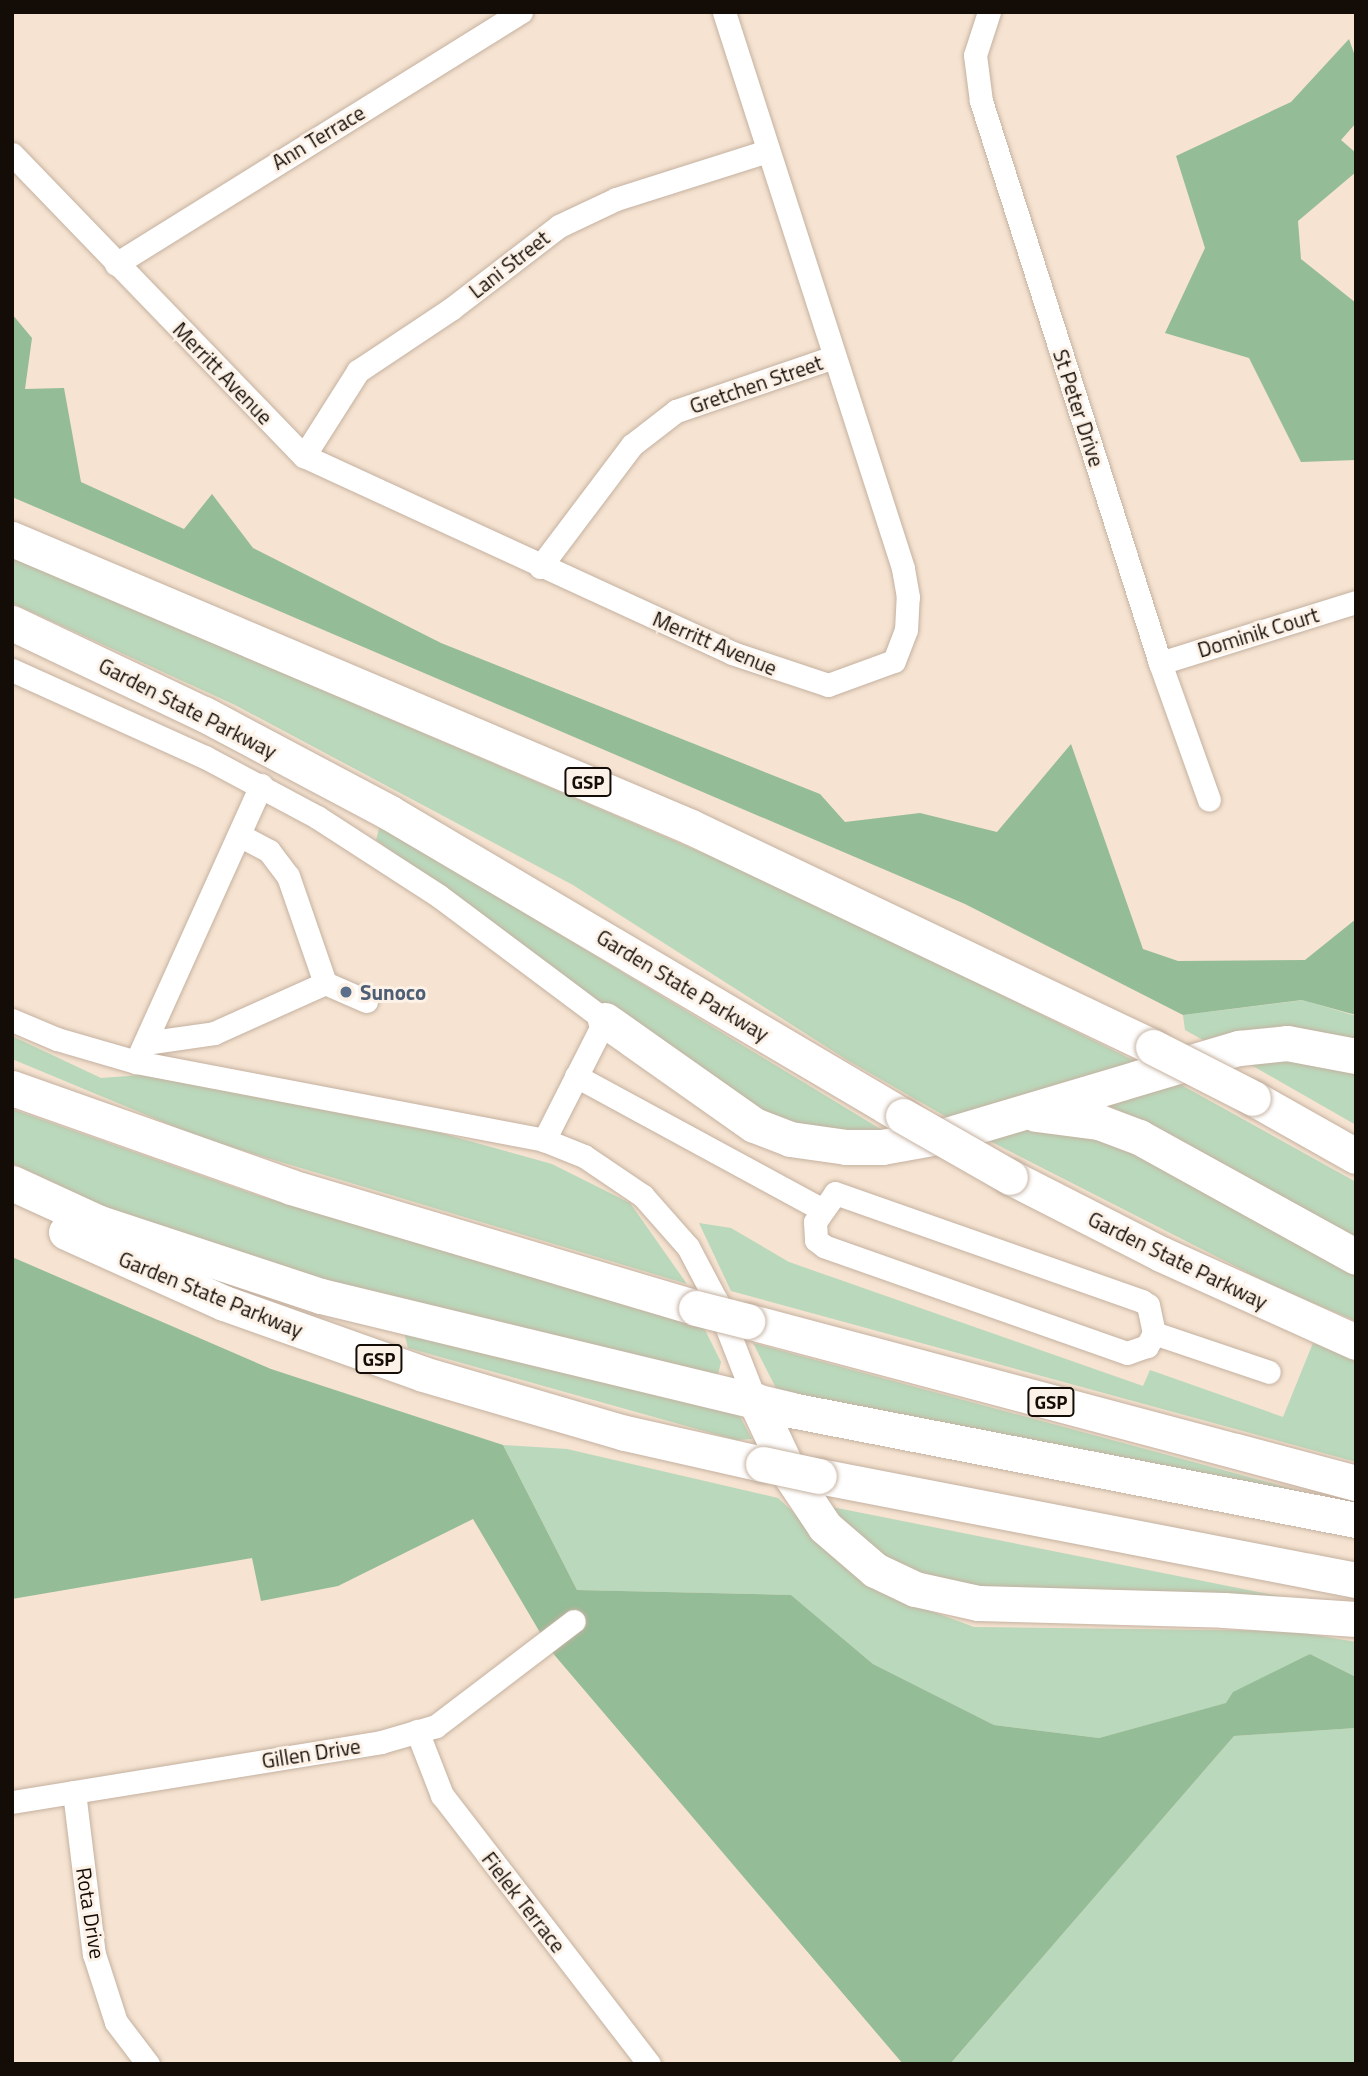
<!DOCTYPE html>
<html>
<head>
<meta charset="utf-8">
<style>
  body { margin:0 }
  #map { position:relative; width:1368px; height:2076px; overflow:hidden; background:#f6e3d1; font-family:"Titillium Web",sans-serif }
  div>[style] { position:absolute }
  .green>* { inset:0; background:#bad8bb }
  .forest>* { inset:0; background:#94bc96 }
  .roads { filter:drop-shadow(0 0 2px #c4b1a0) drop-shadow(0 0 2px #c4b1a0) }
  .minor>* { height:23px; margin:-11.5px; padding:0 11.5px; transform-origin:11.5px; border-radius:11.5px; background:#fff }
  .highway>* { height:35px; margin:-17.5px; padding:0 17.5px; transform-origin:17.5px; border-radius:17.5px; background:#fff }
  .bridges { filter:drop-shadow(0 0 2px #c4b1a0) drop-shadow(0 0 2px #c4b1a0) }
  .highway-bridge>* { height:35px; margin:-17.5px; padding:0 17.5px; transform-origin:17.5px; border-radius:17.5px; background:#fff }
  .dots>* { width:19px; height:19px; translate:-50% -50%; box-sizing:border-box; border:4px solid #fdf2e7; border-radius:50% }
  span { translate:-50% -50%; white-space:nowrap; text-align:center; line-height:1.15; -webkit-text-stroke:6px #fdf2e7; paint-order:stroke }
  .shield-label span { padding:2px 5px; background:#fdf2e7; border:2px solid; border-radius:5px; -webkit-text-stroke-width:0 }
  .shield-label { font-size:19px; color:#140d07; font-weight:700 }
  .street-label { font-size:21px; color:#140d07 }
  .service-label { font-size:21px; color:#4e5e75; font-weight:700 }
  .left { translate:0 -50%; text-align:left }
  .frame { position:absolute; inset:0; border:14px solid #140d07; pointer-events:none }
</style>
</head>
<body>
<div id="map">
  <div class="green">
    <div style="clip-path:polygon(12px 557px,803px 896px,1143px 1065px,957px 1123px,847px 1060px,573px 885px,235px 705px,12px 603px)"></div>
    <div style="clip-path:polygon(380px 825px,892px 1136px,784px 1126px,566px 981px,376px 840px)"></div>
    <div style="clip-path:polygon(1303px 1000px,1356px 1016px,1356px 1050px,1212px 1045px,1185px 1030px,1183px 1015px)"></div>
    <div style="clip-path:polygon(12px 1036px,101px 1078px,142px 1075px,437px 1132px,552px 1164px,630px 1203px,687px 1284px,204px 1139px,12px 1059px)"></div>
    <div style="clip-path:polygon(1239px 1058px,1356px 1065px,1356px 1125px)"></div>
    <div style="clip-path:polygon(1167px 1077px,1356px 1182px,1356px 1243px,1106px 1105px)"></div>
    <div style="clip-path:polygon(12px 1109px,256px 1195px,704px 1328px,721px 1362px,717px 1379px,282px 1280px,139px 1223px,12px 1163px)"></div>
    <div style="clip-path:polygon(1012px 1125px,1123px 1140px,1356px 1268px,1356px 1321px,1280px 1289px,978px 1135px)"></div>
    <div style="clip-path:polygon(699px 1223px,731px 1228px,789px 1262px,1143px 1386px,1150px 1370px,1283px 1417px,1313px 1343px,1356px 1361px,1356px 1462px,731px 1291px)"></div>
    <div style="clip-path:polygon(404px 1332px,736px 1409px,752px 1439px,736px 1440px,408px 1348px)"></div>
    <div style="clip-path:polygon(753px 1343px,1356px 1506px,777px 1390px)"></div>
    <div style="clip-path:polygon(503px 1445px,567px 1449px,778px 1498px,880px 1592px,974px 1627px,1292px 1631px,1356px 1642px,1356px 1677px,1310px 1654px,1227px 1703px,1099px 1738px,994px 1725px,873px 1664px,791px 1595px,577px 1590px)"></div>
    <div style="clip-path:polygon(817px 1504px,1339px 1608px,974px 1596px,890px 1568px)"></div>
    <div style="clip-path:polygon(1356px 1728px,1356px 2064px,950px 2064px,1234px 1736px)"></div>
  </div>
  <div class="forest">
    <div style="clip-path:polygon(1349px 39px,1356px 59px,1356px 123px,1341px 140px,1356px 153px,1356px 172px,1298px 221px,1301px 259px,1356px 303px,1356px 460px,1301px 462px,1249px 358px,1165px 333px,1205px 248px,1176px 156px,1291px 102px)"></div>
    <div style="clip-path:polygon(12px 314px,32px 338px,25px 389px,64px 388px,81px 482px,184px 529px,212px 494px,253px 548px,441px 643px,820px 794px,845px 822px,920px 813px,997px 832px,1071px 744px,1143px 949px,1178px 961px,1305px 960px,1356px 919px,1356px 1015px,1302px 1000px,1183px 1015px,965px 904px,12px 497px)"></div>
    <div style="clip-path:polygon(12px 1257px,271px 1369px,503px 1445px,577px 1590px,791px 1595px,873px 1664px,994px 1725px,1099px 1738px,1226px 1703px,1233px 1692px,1310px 1654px,1356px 1677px,1356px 1728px,1234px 1736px,950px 2064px,903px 2064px,551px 1651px,473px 1519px,338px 1586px,261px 1601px,252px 1558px,12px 1599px)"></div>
  </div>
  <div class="roads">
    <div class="minor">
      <div style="left:989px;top:12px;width:45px;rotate:108deg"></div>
      <div style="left:975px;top:55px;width:46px;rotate:82.6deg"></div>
      <div style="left:981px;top:101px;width:590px;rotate:72.33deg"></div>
      <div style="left:1160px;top:663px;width:145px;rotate:70.3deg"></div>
      <div style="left:12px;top:154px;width:420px;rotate:46deg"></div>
      <div style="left:304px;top:456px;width:471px;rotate:24.7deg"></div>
      <div style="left:732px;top:653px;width:101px;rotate:18.4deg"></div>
      <div style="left:828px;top:685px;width:70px;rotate:-20deg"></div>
      <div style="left:894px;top:661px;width:33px;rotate:-69deg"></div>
      <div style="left:906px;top:630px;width:33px;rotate:-87deg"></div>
      <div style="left:908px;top:597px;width:29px;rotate:-100deg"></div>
      <div style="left:903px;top:568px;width:584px;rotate:-107.85deg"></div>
      <div style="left:116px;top:264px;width:477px;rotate:-31.9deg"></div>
      <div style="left:304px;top:456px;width:101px;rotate:-57.6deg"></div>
      <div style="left:358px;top:371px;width:112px;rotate:-33.7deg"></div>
      <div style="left:451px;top:309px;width:136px;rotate:-37.5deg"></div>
      <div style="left:559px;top:226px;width:63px;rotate:-25.3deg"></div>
      <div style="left:616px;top:199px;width:158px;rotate:-17.6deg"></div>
      <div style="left:540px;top:567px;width:153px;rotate:-53deg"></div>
      <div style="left:632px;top:445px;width:56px;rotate:-37.7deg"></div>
      <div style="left:676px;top:411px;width:167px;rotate:-18.9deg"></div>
      <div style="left:1160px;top:663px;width:205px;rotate:-17.3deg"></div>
      <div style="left:12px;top:670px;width:212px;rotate:24.3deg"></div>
      <div style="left:205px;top:757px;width:127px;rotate:28.2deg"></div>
      <div style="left:317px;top:817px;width:145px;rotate:32.9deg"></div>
      <div style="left:439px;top:896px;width:207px;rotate:36.8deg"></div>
      <div style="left:605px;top:1020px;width:135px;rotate:116.9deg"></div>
      <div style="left:239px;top:835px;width:34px;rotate:28deg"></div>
      <div style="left:269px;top:851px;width:31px;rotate:53deg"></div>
      <div style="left:288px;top:876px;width:113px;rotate:70.9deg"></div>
      <div style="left:12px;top:1020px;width:49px;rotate:22.9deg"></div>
      <div style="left:57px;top:1039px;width:82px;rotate:16.2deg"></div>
      <div style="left:136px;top:1062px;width:415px;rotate:10.8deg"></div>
      <div style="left:544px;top:1140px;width:43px;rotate:21.8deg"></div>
      <div style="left:584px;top:1156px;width:71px;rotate:34.1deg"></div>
      <div style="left:643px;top:1196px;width:68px;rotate:48.6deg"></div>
      <div style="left:688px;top:1247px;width:60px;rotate:62.2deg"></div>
      <div style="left:716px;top:1300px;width:107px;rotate:68.7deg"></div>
      <div style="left:145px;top:1043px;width:70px;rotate:-8.2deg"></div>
      <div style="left:214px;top:1033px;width:122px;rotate:-24.2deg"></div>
      <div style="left:325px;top:983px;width:45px;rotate:23.7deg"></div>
      <div style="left:136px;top:1062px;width:304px;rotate:-65.7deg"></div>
      <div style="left:576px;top:1076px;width:279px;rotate:28.5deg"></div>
      <div style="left:835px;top:1193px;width:325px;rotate:19.4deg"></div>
      <div style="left:1142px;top:1301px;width:7px;rotate:34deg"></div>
      <div style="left:1148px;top:1305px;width:29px;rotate:78deg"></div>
      <div style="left:1154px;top:1333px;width:15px;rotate:118deg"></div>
      <div style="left:1147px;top:1346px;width:21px;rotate:161deg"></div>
      <div style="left:1127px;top:1353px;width:321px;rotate:-160.6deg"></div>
      <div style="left:824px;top:1246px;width:10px;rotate:-143deg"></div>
      <div style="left:816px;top:1240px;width:18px;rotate:-93deg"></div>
      <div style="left:815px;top:1222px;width:35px;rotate:-55deg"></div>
      <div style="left:1154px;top:1333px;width:121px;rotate:18.7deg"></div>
      <div style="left:417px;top:1731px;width:69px;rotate:68.7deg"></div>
      <div style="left:442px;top:1795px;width:339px;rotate:52.4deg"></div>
      <div style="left:74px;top:1792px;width:163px;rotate:83deg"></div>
      <div style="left:94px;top:1954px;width:71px;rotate:72.1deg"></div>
      <div style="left:116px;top:2022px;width:53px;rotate:52.7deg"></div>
      <div style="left:12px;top:1802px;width:374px;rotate:-9.2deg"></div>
      <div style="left:381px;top:1742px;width:57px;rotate:-16.2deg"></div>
      <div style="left:436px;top:1726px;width:173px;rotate:-37.3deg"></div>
    </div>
    <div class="highway">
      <div style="left:12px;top:539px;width:738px;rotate:22.98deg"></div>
      <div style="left:691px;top:827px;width:512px;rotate:25.46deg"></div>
      <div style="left:12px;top:623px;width:212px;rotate:25.4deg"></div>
      <div style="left:204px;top:714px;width:211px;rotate:28deg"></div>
      <div style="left:390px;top:813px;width:596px;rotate:30.57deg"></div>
      <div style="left:605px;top:1020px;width:182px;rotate:35.2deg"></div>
      <div style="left:754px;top:1125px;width:39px;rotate:21deg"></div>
      <div style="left:790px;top:1139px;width:57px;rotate:8.1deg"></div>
      <div style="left:846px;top:1147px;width:36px"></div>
      <div style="left:882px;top:1147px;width:62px;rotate:-10.2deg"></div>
      <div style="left:943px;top:1136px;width:309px;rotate:-16.6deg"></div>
      <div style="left:1239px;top:1048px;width:48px;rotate:-5.9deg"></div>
      <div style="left:1287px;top:1043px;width:70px;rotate:10.7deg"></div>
      <div style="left:12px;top:1088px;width:296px;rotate:19.5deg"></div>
      <div style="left:291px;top:1187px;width:423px;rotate:16.6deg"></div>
      <div style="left:1253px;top:1098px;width:118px;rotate:29.4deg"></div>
      <div style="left:1036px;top:1114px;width:64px;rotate:7.2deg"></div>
      <div style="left:1099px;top:1122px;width:43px;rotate:20.6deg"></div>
      <div style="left:1139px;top:1137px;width:248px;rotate:28.9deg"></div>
      <div style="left:1010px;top:1177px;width:169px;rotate:27deg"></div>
      <div style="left:1161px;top:1254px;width:214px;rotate:24.3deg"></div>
      <div style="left:12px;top:1183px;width:94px;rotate:24.6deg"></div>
      <div style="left:97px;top:1222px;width:236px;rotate:18.3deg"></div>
      <div style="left:321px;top:1296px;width:484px;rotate:13.6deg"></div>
      <div style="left:791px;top:1410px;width:576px;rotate:11.02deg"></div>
      <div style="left:66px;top:1232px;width:173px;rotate:24.2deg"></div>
      <div style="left:224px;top:1303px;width:211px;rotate:19.6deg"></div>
      <div style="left:423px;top:1374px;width:210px;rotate:16.3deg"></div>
      <div style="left:625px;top:1433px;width:141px;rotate:12.7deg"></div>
      <div style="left:747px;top:1321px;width:630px;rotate:14.9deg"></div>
      <div style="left:755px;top:1400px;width:84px;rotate:64.7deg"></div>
      <div style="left:791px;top:1476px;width:61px;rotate:56.3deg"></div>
      <div style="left:825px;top:1527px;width:66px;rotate:40.7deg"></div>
      <div style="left:875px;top:1570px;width:44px;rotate:25.4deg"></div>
      <div style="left:915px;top:1589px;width:65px;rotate:12.5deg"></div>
      <div style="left:978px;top:1603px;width:246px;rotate:1.6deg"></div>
      <div style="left:1224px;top:1610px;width:132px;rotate:3.9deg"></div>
      <div style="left:819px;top:1476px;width:547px;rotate:10.96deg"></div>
    </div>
  </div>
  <div class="bridges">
    <div class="highway-bridge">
      <div style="left:1153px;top:1047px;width:112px;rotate:27deg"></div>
      <div style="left:903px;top:1116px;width:123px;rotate:29.7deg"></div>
      <div style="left:696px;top:1308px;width:53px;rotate:14.3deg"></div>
      <div style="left:763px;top:1464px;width:57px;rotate:12.1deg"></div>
    </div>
  </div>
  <div class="dots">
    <div style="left:346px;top:992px;background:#5c6f8a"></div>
  </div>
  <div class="shield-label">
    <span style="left:588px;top:782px">GSP</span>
    <span style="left:379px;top:1359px">GSP</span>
    <span style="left:1051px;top:1402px">GSP</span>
  </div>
  <div class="street-label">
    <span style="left:318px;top:137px;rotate:-31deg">Ann Terrace</span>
    <span style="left:509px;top:264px;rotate:-38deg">Lani Street</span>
    <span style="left:223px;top:373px;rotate:46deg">Merritt Avenue</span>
    <span style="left:756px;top:384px;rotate:-19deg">Gretchen Street</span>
    <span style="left:1079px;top:408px;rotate:72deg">St Peter Drive</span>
    <span style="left:1258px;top:632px;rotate:-17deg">Dominik Court</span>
    <span style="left:715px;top:643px;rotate:23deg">Merritt Avenue</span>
    <span style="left:188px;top:708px;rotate:27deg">Garden State Parkway</span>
    <span style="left:683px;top:985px;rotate:31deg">Garden State Parkway</span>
    <span style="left:1178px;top:1260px;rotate:26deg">Garden State Parkway</span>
    <span style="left:211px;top:1294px;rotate:22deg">Garden State Parkway</span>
    <span style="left:311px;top:1753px;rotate:-9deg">Gillen Drive</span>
    <span style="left:524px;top:1902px;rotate:52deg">Fielek Terrace</span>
    <span style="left:91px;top:1913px;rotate:81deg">Rota Drive</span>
  </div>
  <div class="service-label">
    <span class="left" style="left:360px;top:992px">Sunoco</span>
  </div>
  <div class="frame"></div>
</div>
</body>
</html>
